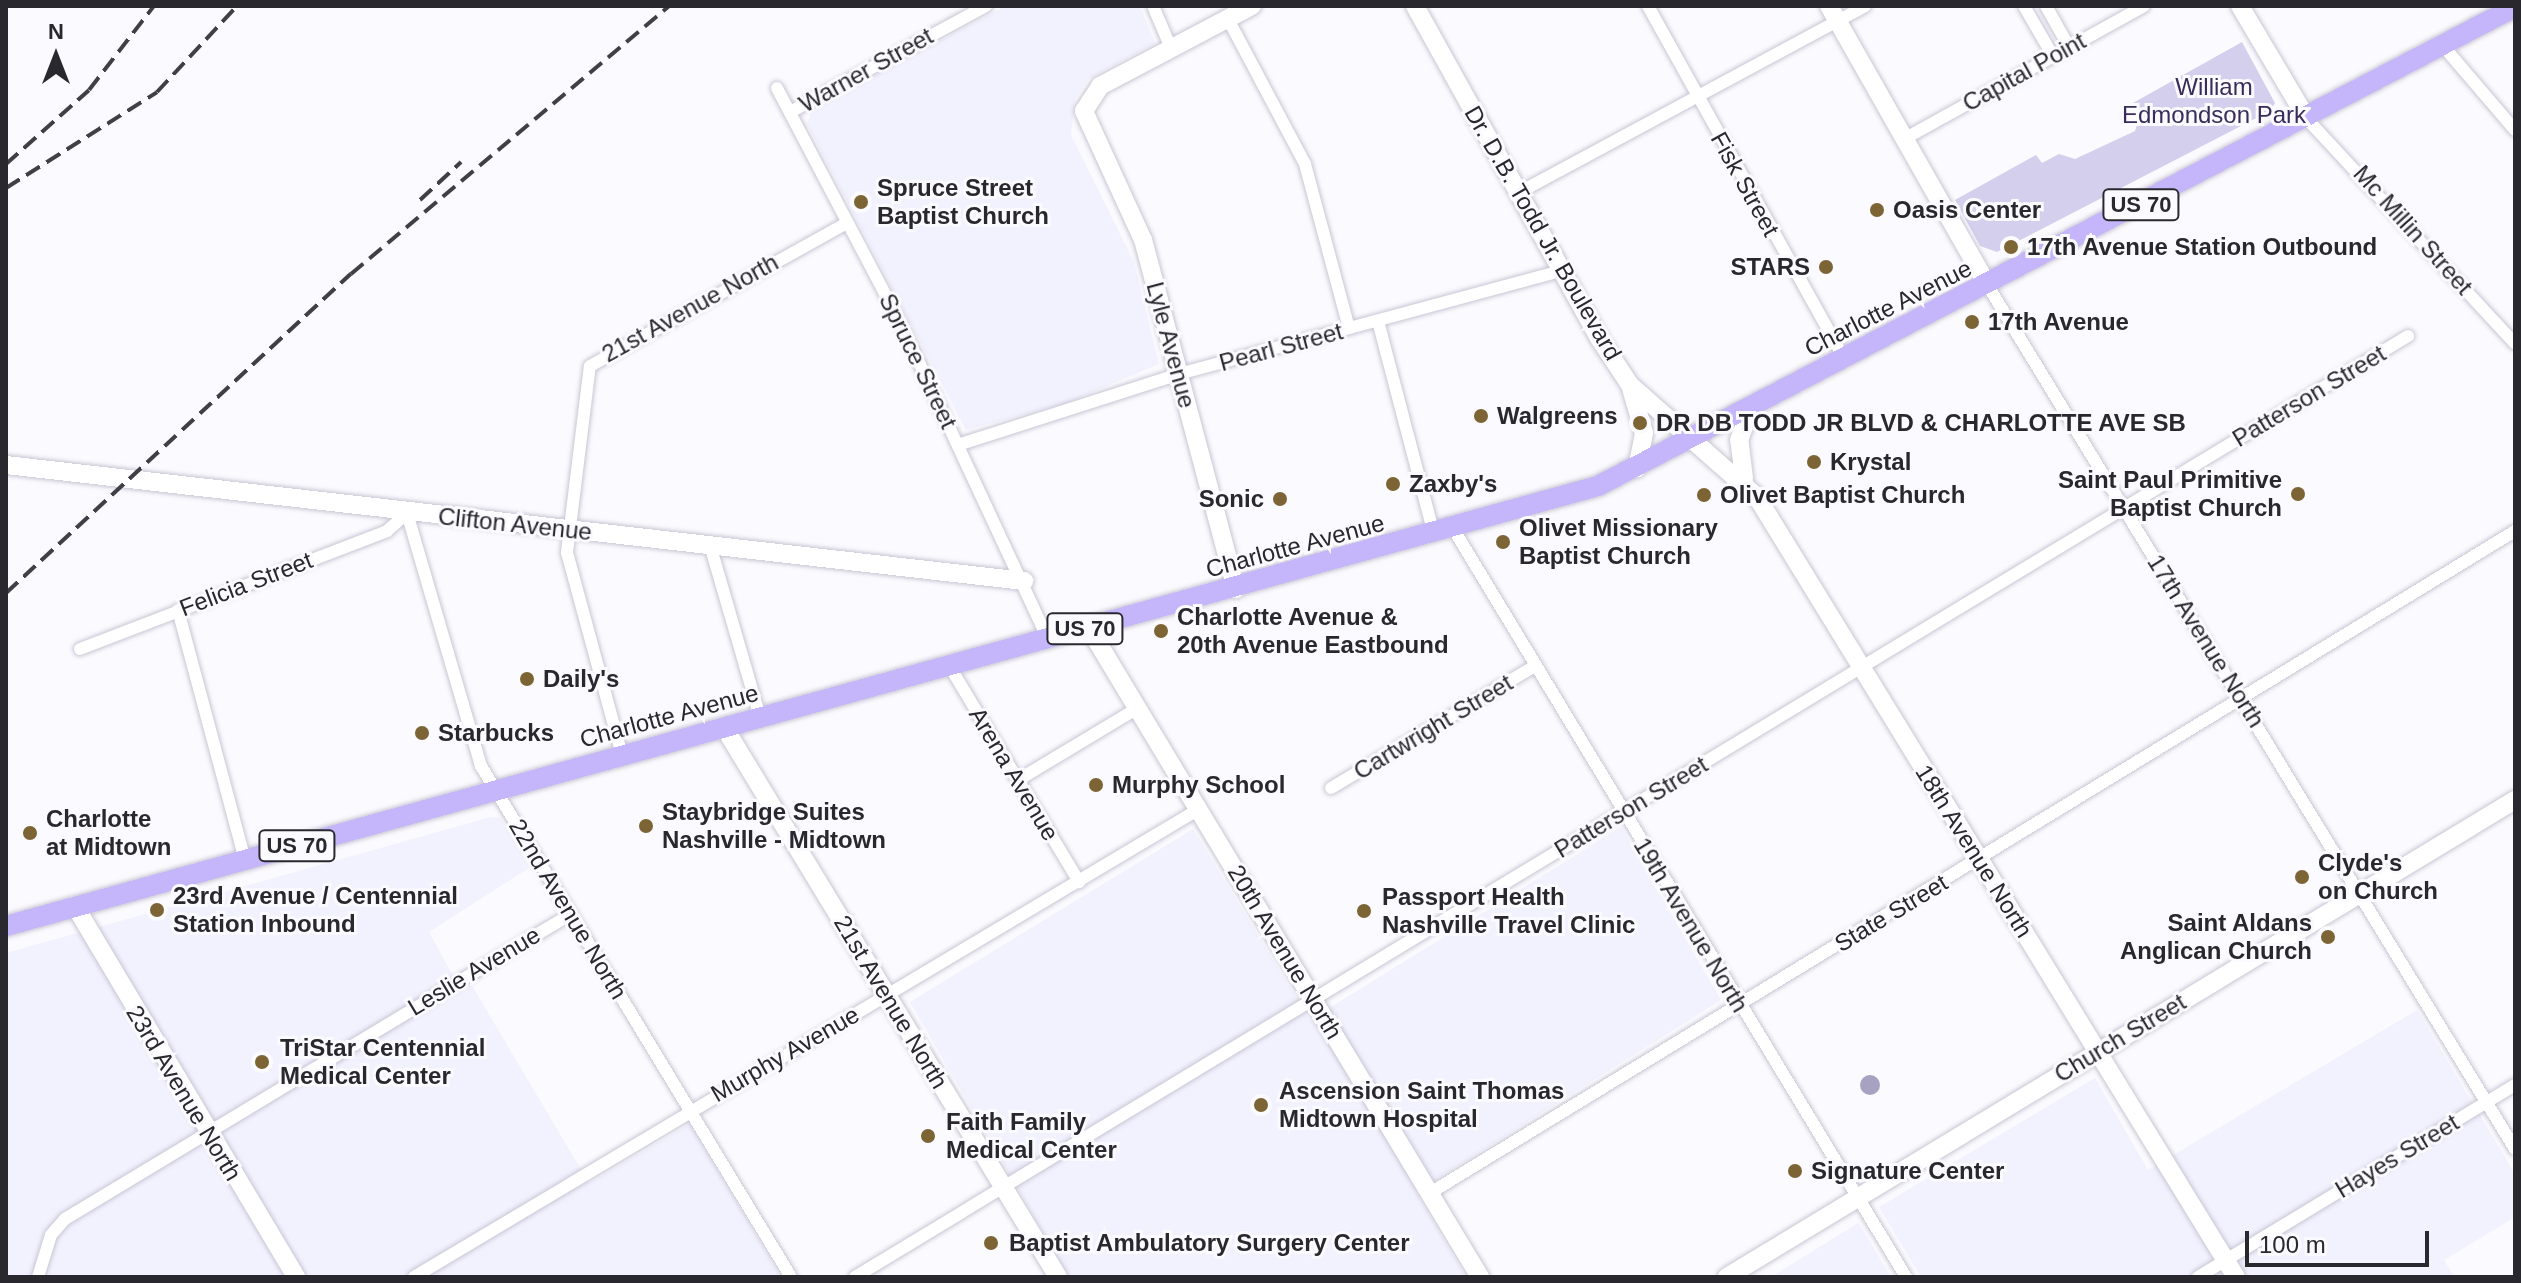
<!DOCTYPE html>
<html>
<head>
<meta charset="utf-8">
<style>
  body { margin:0 }
  #map { position:relative; width:2521px; height:1283px; overflow:hidden; background:#fbfafe; font-family:Helvetica,sans-serif }
  div>[style] { position:absolute }
  .built>* { inset:0; background:#f2f1fe }
  .green>* { inset:0; background:#d3cfec }
  .water>* { inset:0; background:#a7a1c2 }
  .round { border-radius:50% }
  .roads { filter:drop-shadow(0 0 2px #c8c6d4) drop-shadow(0 0 2px #c8c6d4) }
  .street>* { height:12px; margin:-6px; padding:0 6px; transform-origin:6px; border-radius:6px; background:#fff }
  .secondary>* { height:18px; margin:-9px; padding:0 9px; transform-origin:9px; border-radius:9px; background:#fff }
  .primary>* { height:20px; margin:-10px; padding:0 10px; transform-origin:10px; border-radius:10px; background:#c5b5fa }
  .rail>* { height:4px; margin-top:-2px; transform-origin:0; background:repeating-linear-gradient(90deg,#403f45 0 16px,transparent 0 24px) }
  .dots>* { width:22px; height:22px; translate:-50% -50%; box-sizing:border-box; border:4px solid #fbfafe; border-radius:50% }
  span { translate:-50% -50%; white-space:nowrap; text-align:center; line-height:1.15; -webkit-text-stroke:6px #fbfafe; paint-order:stroke }
  .shield-label span { padding:2px 6px; background:#fbfafe; border:2px solid; border-radius:6px; -webkit-text-stroke-width:0 }
  .shield-label { font-size:22px; color:#29282e; font-weight:700 }
  .street-label { font-size:24px; color:#29282e }
  .park-label { font-size:24px; color:#382d5a }
  .poi-label { font-size:24px; color:#29282e; font-weight:700 }
  .left { translate:0 -50%; text-align:left }
  .right { translate:-100% -50%; text-align:right }
  .frame { position:absolute; inset:0; border:8px solid #29282e; pointer-events:none }
  .north { position:absolute; left:16px; top:16px; width:80px; height:80px; -webkit-text-stroke:6px #fbfafe; paint-order:stroke; rotate:0deg; font-size:22px; font-weight:700; line-height:32px; text-align:center; color:#29282e }
  .north::after { content:''; display:block; margin:auto; width:28px; height:36px; background:#29282e; clip-path:polygon(50% 0,100% 100%,50% 72%,0 100%) }
  .scale { position:absolute; left:2245px; top:1231px; width:184px; height:36px; box-sizing:border-box; border:4px solid #29282e; border-top:0; padding-left:10px; font-size:24px; line-height:28px; white-space:nowrap; color:#29282e; -webkit-text-stroke:6px #fbfafe; paint-order:stroke }
</style>
</head>
<body>
<div id="map">
  <div class="built">
    <div style="clip-path:polygon(1005px 6px,1140px 6px,1155px 43px,1088px 79px,1075px 99px,1071px 135px,1134px 262px,1159px 364px,1064px 404px,966px 430px,807px 124px,812px 109px)"></div>
    <div style="clip-path:polygon(491px 817px,500px 818px,532px 866px,429px 932px,460px 989px,471px 984px,589px 1183px,690px 1124px,781px 1277px,6px 1277px,6px 953px)"></div>
    <div style="clip-path:polygon(1621px 827px,1721px 1000px,1416px 1192px,1466px 1277px,1069px 1277px,910px 1002px,1193px 829px,1310px 1020px)"></div>
    <div style="clip-path:polygon(2417px 1010px,2515px 1174px,2515px 1217px,2444px 1260px,2454px 1277px,1921px 1277px,1879px 1207px,2095px 1078px,2148px 1170px)"></div>
    <div style="clip-path:polygon(1858px 1222px,1891px 1277px,1771px 1277px,1858px 1223px)"></div>
  </div>
  <div class="green">
    <div style="clip-path:polygon(2242px 42px,2275px 103px,2270px 111px,1997px 252px,1980px 246px,1955px 200px,2036px 155px,2042px 163px,2059px 154px,2075px 159px,2135px 131px,2140px 115px,2133px 103px)"></div>
  </div>
  <div class="water">
    <div class="round" style="left:1860px;top:1075px;width:20px;height:20px"></div>
  </div>
  <div class="roads">
    <div class="street">
      <div style="left:1153px;top:6px;width:46px;rotate:66.8deg"></div>
      <div style="left:1648px;top:6px;width:405px;rotate:60.9deg"></div>
      <div style="left:2024px;top:6px;width:58px;rotate:59.9deg"></div>
      <div style="left:2046px;top:6px;width:47px;rotate:60.7deg"></div>
      <div style="left:1228px;top:19px;width:164px;rotate:62deg"></div>
      <div style="left:1305px;top:164px;width:170px;rotate:75deg"></div>
      <div style="left:2444px;top:47px;width:109px;rotate:49.5deg"></div>
      <div style="left:777px;top:88px;width:269px;rotate:62.3deg"></div>
      <div style="left:902px;top:326px;width:345px;rotate:65deg"></div>
      <div style="left:790px;top:112px;width:223px;rotate:-28.4deg"></div>
      <div style="left:2307px;top:119px;width:306px;rotate:47.2deg"></div>
      <div style="left:1904px;top:139px;width:274px;rotate:-29deg"></div>
      <div style="left:1518px;top:193px;width:394px;rotate:-28.3deg"></div>
      <div style="left:1988px;top:286px;width:1011px;rotate:58.59deg"></div>
      <div style="left:1378px;top:321px;width:221px;rotate:75.3deg"></div>
      <div style="left:958px;top:445px;width:232px;rotate:-17.8deg"></div>
      <div style="left:1179px;top:374px;width:396px;rotate:-15.1deg"></div>
      <div style="left:1454px;top:530px;width:873px;rotate:58.82deg"></div>
      <div style="left:710px;top:545px;width:179px;rotate:73.8deg"></div>
      <div style="left:178px;top:610px;width:259px;rotate:75deg"></div>
      <div style="left:80px;top:649px;width:329px;rotate:-21deg"></div>
      <div style="left:387px;top:531px;width:27px;rotate:-42deg"></div>
      <div style="left:407px;top:513px;width:264px;rotate:73.7deg"></div>
      <div style="left:481px;top:766px;width:598px;rotate:58.76deg"></div>
      <div style="left:950px;top:667px;width:251px;rotate:59deg"></div>
      <div style="left:622px;top:755px;width:210px;rotate:-105.2deg"></div>
      <div style="left:567px;top:552px;width:187px;rotate:-83deg"></div>
      <div style="left:590px;top:366px;width:294px;rotate:-29.1deg"></div>
      <div style="left:1018px;top:780px;width:140px;rotate:-31deg"></div>
      <div style="left:1331px;top:788px;width:238px;rotate:-30.9deg"></div>
      <div style="left:1430px;top:1193px;width:1271px;rotate:-31.39deg"></div>
      <div style="left:38px;top:1277px;width:44px;rotate:-72.8deg"></div>
      <div style="left:51px;top:1235px;width:21px;rotate:-49deg"></div>
      <div style="left:65px;top:1219px;width:591px;rotate:-31.08deg"></div>
      <div style="left:414px;top:1277px;width:914px;rotate:-30.8deg"></div>
      <div style="left:855px;top:1277px;width:1816px;rotate:-31.21deg"></div>
      <div style="left:2198px;top:1277px;width:371px;rotate:-31.2deg"></div>
    </div>
    <div class="secondary">
      <div style="left:1415px;top:6px;width:380px;rotate:61deg"></div>
      <div style="left:1599px;top:338px;width:56px;rotate:56.6deg"></div>
      <div style="left:1630px;top:385px;width:169px;rotate:41.4deg"></div>
      <div style="left:1757px;top:497px;width:915px;rotate:58.45deg"></div>
      <div style="left:1829px;top:6px;width:322px;rotate:60.4deg"></div>
      <div style="left:2240px;top:6px;width:131px;rotate:59.3deg"></div>
      <div style="left:1630px;top:385px;width:50px;rotate:73.7deg"></div>
      <div style="left:1644px;top:433px;width:36px;rotate:101deg"></div>
      <div style="left:6px;top:465px;width:1025px;rotate:6.5deg"></div>
      <div style="left:1744px;top:478px;width:38px;rotate:-97deg"></div>
      <div style="left:1739px;top:440px;width:33px;rotate:-69deg"></div>
      <div style="left:1236px;top:589px;width:361px;rotate:-104.9deg"></div>
      <div style="left:1143px;top:240px;width:142px;rotate:-114.6deg"></div>
      <div style="left:1084px;top:111px;width:30px;rotate:-57deg"></div>
      <div style="left:1100px;top:86px;width:172px;rotate:-27.8deg"></div>
      <div style="left:1089px;top:628px;width:758px;rotate:58.93deg"></div>
      <div style="left:724px;top:727px;width:643px;rotate:58.73deg"></div>
      <div style="left:75px;top:906px;width:432px;rotate:59.2deg"></div>
      <div style="left:1727px;top:1277px;width:921px;rotate:-31.19deg"></div>
    </div>
    <div class="primary">
      <div style="left:6px;top:926px;width:1652px;rotate:-15.45deg"></div>
      <div style="left:1598px;top:486px;width:1035px;rotate:-27.58deg"></div>
    </div>
  </div>
  <div class="rail">
    <div style="left:6px;top:164px;width:111px;rotate:-41.7deg"></div>
    <div style="left:89px;top:90px;width:106px;rotate:-52.3deg"></div>
    <div style="left:6px;top:188px;width:179px;rotate:-32.4deg"></div>
    <div style="left:157px;top:92px;width:117px;rotate:-47.1deg"></div>
    <div style="left:420px;top:200px;width:56px;rotate:-42.8deg"></div>
    <div style="left:6px;top:593px;width:470px;rotate:-42.8deg"></div>
    <div style="left:351px;top:274px;width:416px;rotate:-40.1deg"></div>
  </div>
  <div class="dots">
    <div style="left:861px;top:202px;background:#7c6435"></div>
    <div style="left:1877px;top:210px;background:#7c6435"></div>
    <div style="left:2011px;top:247px;background:#7c6435"></div>
    <div style="left:1826px;top:267px;background:#7c6435"></div>
    <div style="left:1972px;top:322px;background:#7c6435"></div>
    <div style="left:1481px;top:416px;background:#7c6435"></div>
    <div style="left:1640px;top:423px;background:#7c6435"></div>
    <div style="left:1814px;top:462px;background:#7c6435"></div>
    <div style="left:1393px;top:484px;background:#7c6435"></div>
    <div style="left:2298px;top:494px;background:#7c6435"></div>
    <div style="left:1704px;top:495px;background:#7c6435"></div>
    <div style="left:1280px;top:499px;background:#7c6435"></div>
    <div style="left:1503px;top:542px;background:#7c6435"></div>
    <div style="left:1161px;top:631px;background:#7c6435"></div>
    <div style="left:527px;top:679px;background:#7c6435"></div>
    <div style="left:422px;top:733px;background:#7c6435"></div>
    <div style="left:1096px;top:785px;background:#7c6435"></div>
    <div style="left:646px;top:826px;background:#7c6435"></div>
    <div style="left:30px;top:833px;background:#7c6435"></div>
    <div style="left:2302px;top:877px;background:#7c6435"></div>
    <div style="left:157px;top:910px;background:#7c6435"></div>
    <div style="left:1364px;top:911px;background:#7c6435"></div>
    <div style="left:2328px;top:937px;background:#7c6435"></div>
    <div style="left:262px;top:1062px;background:#7c6435"></div>
    <div style="left:1261px;top:1105px;background:#7c6435"></div>
    <div style="left:928px;top:1136px;background:#7c6435"></div>
    <div style="left:1795px;top:1171px;background:#7c6435"></div>
    <div style="left:991px;top:1243px;background:#7c6435"></div>
  </div>
  <div class="shield-label">
    <span style="left:2141px;top:205px">US 70</span>
    <span style="left:1085px;top:629px">US 70</span>
    <span style="left:297px;top:846px">US 70</span>
  </div>
  <div class="street-label">
    <span style="left:866px;top:70px;rotate:-29deg">Warner Street</span>
    <span style="left:2024px;top:72px;rotate:-29deg">Capital Point</span>
    <span style="left:1745px;top:184px;rotate:61deg">Fisk Street</span>
    <span style="left:2413px;top:230px;rotate:48deg">Mc Millin Street</span>
    <span style="left:1543px;top:233px;rotate:60deg">Dr. D.B. Todd Jr. Boulevard</span>
    <span style="left:690px;top:308px;rotate:-29deg">21st Avenue North</span>
    <span style="left:1888px;top:308px;rotate:-27deg">Charlotte Avenue</span>
    <span style="left:1171px;top:345px;rotate:75deg">Lyle Avenue</span>
    <span style="left:1281px;top:347px;rotate:-15deg">Pearl Street</span>
    <span style="left:918px;top:361px;rotate:64deg">Spruce Street</span>
    <span style="left:2309px;top:396px;rotate:-31deg">Patterson Street</span>
    <span style="left:515px;top:524px;rotate:6deg">Clifton Avenue</span>
    <span style="left:1295px;top:546px;rotate:-15deg">Charlotte Avenue</span>
    <span style="left:246px;top:584px;rotate:-21deg">Felicia Street</span>
    <span style="left:2206px;top:641px;rotate:58deg">17th Avenue North</span>
    <span style="left:669px;top:716px;rotate:-15deg">Charlotte Avenue</span>
    <span style="left:1433px;top:727px;rotate:-31deg">Cartwright Street</span>
    <span style="left:1014px;top:774px;rotate:59deg">Arena Avenue</span>
    <span style="left:1631px;top:807px;rotate:-31deg">Patterson Street</span>
    <span style="left:1974px;top:851px;rotate:58deg">18th Avenue North</span>
    <span style="left:568px;top:909px;rotate:59deg">22nd Avenue North</span>
    <span style="left:1891px;top:913px;rotate:-31deg">State Street</span>
    <span style="left:1691px;top:925px;rotate:59deg">19th Avenue North</span>
    <span style="left:1285px;top:952px;rotate:59deg">20th Avenue North</span>
    <span style="left:474px;top:971px;rotate:-31deg">Leslie Avenue</span>
    <span style="left:891px;top:1002px;rotate:59deg">21st Avenue North</span>
    <span style="left:2120px;top:1038px;rotate:-31deg">Church Street</span>
    <span style="left:785px;top:1054px;rotate:-30deg">Murphy Avenue</span>
    <span style="left:184px;top:1093px;rotate:59deg">23rd Avenue North</span>
    <span style="left:2397px;top:1156px;rotate:-31deg">Hayes Street</span>
  </div>
  <div class="park-label">
    <span style="left:2214px;top:101px">William<br>Edmondson Park</span>
  </div>
  <div class="poi-label">
    <span class="left" style="left:877px;top:202px">Spruce Street<br>Baptist Church</span>
    <span class="left" style="left:1893px;top:210px">Oasis Center</span>
    <span class="left" style="left:2027px;top:247px">17th Avenue Station Outbound</span>
    <span class="right" style="left:1810px;top:267px">STARS</span>
    <span class="left" style="left:1988px;top:322px">17th Avenue</span>
    <span class="left" style="left:1497px;top:416px">Walgreens</span>
    <span class="left" style="left:1656px;top:423px">DR DB TODD JR BLVD &amp; CHARLOTTE AVE SB</span>
    <span class="left" style="left:1830px;top:462px">Krystal</span>
    <span class="right" style="left:2282px;top:494px">Saint Paul Primitive<br>Baptist Church</span>
    <span class="left" style="left:1409px;top:484px">Zaxby's</span>
    <span class="left" style="left:1720px;top:495px">Olivet Baptist Church</span>
    <span class="right" style="left:1264px;top:499px">Sonic</span>
    <span class="left" style="left:1519px;top:542px">Olivet Missionary<br>Baptist Church</span>
    <span class="left" style="left:1177px;top:631px">Charlotte Avenue &amp;<br>20th Avenue Eastbound</span>
    <span class="left" style="left:543px;top:679px">Daily's</span>
    <span class="left" style="left:438px;top:733px">Starbucks</span>
    <span class="left" style="left:1112px;top:785px">Murphy School</span>
    <span class="left" style="left:662px;top:826px">Staybridge Suites<br>Nashville - Midtown</span>
    <span class="left" style="left:46px;top:833px">Charlotte<br>at Midtown</span>
    <span class="left" style="left:2318px;top:877px">Clyde's<br>on Church</span>
    <span class="left" style="left:173px;top:910px">23rd Avenue / Centennial<br>Station Inbound</span>
    <span class="left" style="left:1382px;top:911px">Passport Health<br>Nashville Travel Clinic</span>
    <span class="right" style="left:2312px;top:937px">Saint Aldans<br>Anglican Church</span>
    <span class="left" style="left:280px;top:1062px">TriStar Centennial<br>Medical Center</span>
    <span class="left" style="left:1279px;top:1105px">Ascension Saint Thomas<br>Midtown Hospital</span>
    <span class="left" style="left:946px;top:1136px">Faith Family<br>Medical Center</span>
    <span class="left" style="left:1811px;top:1171px">Signature Center</span>
    <span class="left" style="left:1009px;top:1243px">Baptist Ambulatory Surgery Center</span>
  </div>
  <div class="frame"></div>
  <div class="north">N</div>
  <div class="scale">100 m</div>
</div>
</body>
</html>
